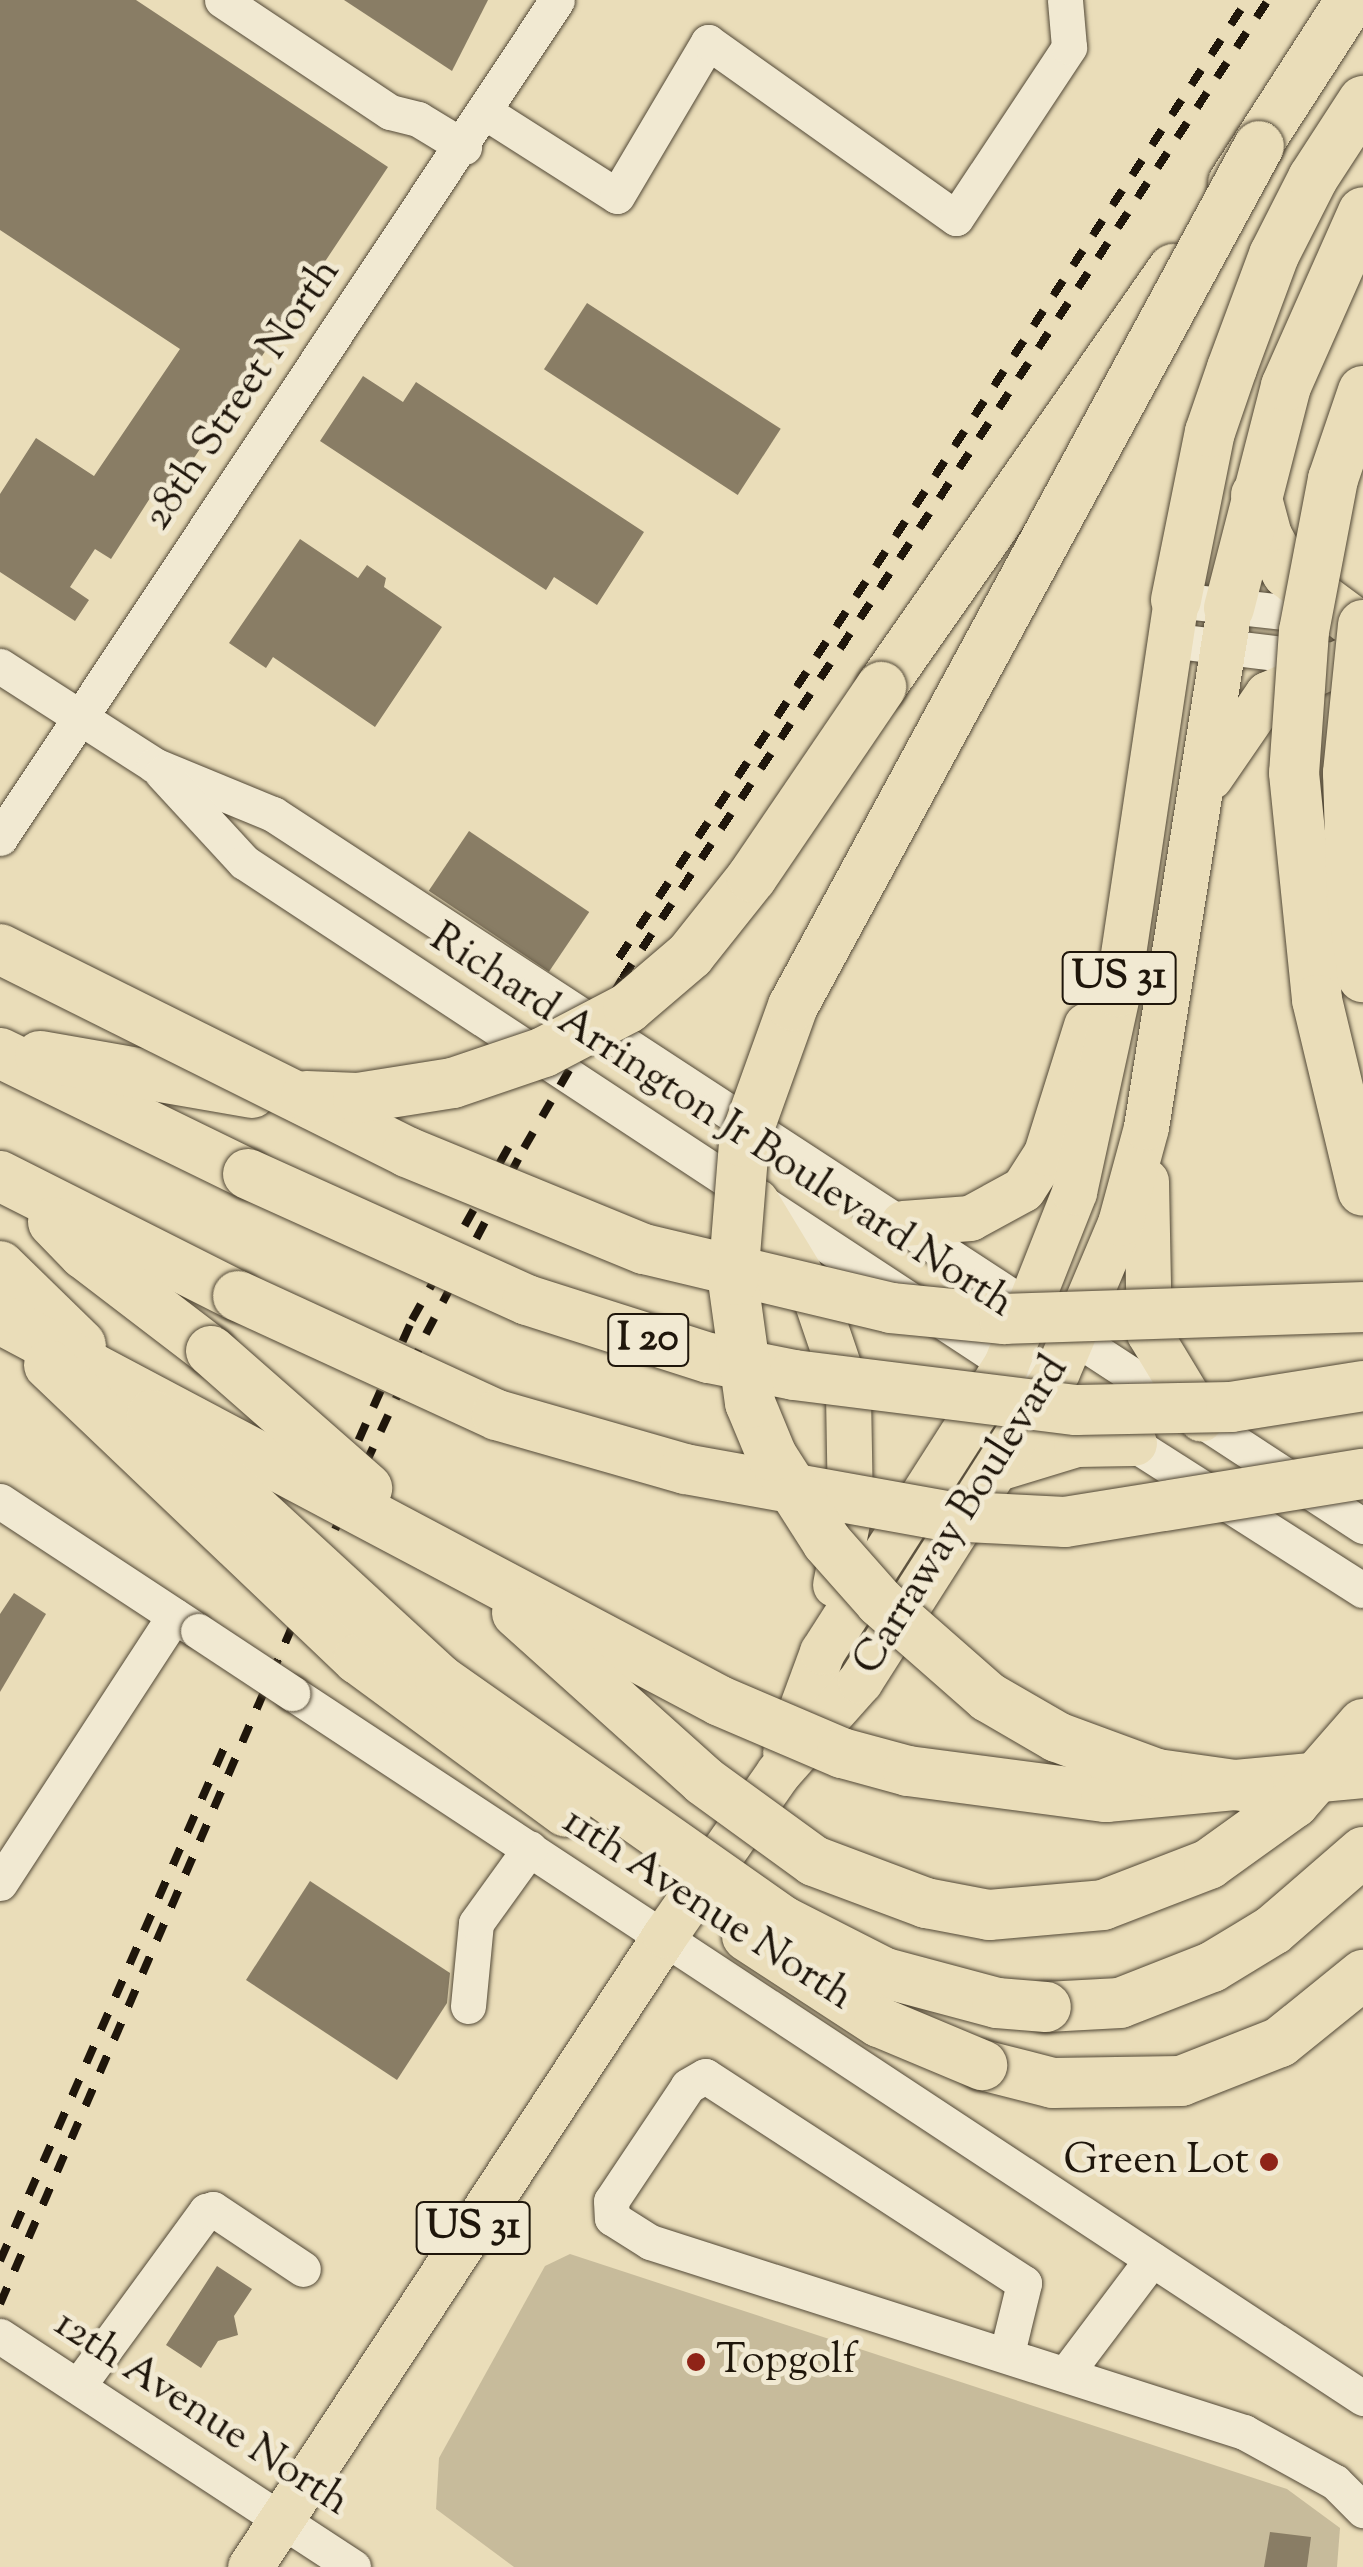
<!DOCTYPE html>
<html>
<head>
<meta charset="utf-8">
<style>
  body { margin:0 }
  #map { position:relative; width:1363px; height:2567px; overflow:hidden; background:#eaddb9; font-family:"Sorts Mill Goudy",serif }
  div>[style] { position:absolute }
  .green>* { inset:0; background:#c7bb9b }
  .building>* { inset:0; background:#897d65; transform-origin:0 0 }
  .roads { filter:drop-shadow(0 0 2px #524836) drop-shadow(0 0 2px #524836) }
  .minor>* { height:35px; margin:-17.5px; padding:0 17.5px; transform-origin:17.5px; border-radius:17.5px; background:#f1e9d2 }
  .major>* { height:45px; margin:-22.5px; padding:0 22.5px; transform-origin:22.5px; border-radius:22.5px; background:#eaddb9 }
  .highway>* { height:50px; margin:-25px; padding:0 25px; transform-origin:25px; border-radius:25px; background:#eaddb9 }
  .rail>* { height:8px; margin-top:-4px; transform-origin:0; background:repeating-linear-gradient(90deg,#1f160b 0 18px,transparent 0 36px) }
  .bridges { filter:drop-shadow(0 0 2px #524836) drop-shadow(0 0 2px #524836) }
  .minor-bridge>* { height:35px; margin:-17.5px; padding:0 17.5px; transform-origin:17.5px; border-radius:17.5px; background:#f1e9d2 }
  .highway-bridge>* { height:50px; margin:-25px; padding:0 25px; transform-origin:25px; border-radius:25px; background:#eaddb9 }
  .dots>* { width:28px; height:28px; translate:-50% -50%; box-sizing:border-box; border:5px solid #f1e9d2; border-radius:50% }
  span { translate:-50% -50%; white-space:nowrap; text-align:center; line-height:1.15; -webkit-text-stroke:10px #f1e9d2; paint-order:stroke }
  .shield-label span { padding:2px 8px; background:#f1e9d2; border:2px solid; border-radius:8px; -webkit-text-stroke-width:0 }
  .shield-label { font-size:40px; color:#1f160b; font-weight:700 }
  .street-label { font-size:42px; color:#1f160b }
  .poi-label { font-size:42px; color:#1f160b }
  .right { translate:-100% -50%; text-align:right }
  .left { translate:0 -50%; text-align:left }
</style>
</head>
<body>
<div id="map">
  <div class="green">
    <div style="clip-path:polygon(570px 2254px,1287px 2489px,1340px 2528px,1337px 2567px,514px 2567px,436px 2509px,439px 2458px,545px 2266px)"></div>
  </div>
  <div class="building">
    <div style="clip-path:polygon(0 0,136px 0,388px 167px,164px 503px,152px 495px,111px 559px,95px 549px,70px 587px,89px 600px,75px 621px,0 572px,0 494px,36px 438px,94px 476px,180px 349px,0 230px)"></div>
    <div style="clip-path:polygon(344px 0,488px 0,452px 71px)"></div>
    <div style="left:587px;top:303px;width:231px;height:79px;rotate:33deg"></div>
    <div style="clip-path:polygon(363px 376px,403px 402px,416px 382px,644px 532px,597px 605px,554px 577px,546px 590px,320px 441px)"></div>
    <div style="clip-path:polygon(300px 539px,358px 578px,367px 565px,386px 578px,384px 587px,442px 627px,375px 727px,273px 657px,266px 668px,229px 643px)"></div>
    <div style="left:469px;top:831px;width:145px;height:72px;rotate:34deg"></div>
    <div style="clip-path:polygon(14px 1593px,46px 1614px,0 1692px,0 1614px)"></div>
    <div style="clip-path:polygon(310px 1881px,450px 1973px,447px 2003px,397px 2080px,246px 1980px)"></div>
    <div style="clip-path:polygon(217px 2266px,252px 2289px,234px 2316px,238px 2335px,218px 2341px,201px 2368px,166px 2345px)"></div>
    <div style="clip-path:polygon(1270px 2532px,1311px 2537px,1307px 2567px,1264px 2567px)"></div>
  </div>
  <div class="roads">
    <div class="minor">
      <div style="left:222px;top:0;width:202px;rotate:33.7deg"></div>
      <div style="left:390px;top:112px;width:29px;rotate:14deg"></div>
      <div style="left:418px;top:119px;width:54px;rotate:31.3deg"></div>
      <div style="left:485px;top:112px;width:156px;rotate:32.5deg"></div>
      <div style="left:617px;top:196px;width:179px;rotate:-59.4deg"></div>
      <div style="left:708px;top:42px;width:304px;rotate:35.4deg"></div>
      <div style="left:956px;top:218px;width:205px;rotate:-56.5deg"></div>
      <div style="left:1069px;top:47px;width:47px;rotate:-94.9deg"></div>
      <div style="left:1176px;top:600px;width:152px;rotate:6.4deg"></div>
      <div style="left:1168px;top:640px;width:159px;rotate:6.9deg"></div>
      <div style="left:0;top:666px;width:183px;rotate:32.7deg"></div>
      <div style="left:154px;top:765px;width:129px;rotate:22.4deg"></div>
      <div style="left:273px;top:814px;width:1302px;rotate:33.15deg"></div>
      <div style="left:162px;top:773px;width:121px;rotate:47.3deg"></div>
      <div style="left:244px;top:862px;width:937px;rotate:33.33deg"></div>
      <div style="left:0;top:838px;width:1006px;rotate:-56.39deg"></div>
      <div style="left:1113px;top:1431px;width:296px;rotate:32.5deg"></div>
      <div style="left:0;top:1501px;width:231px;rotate:33.3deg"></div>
      <div style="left:292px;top:1693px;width:1282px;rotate:33.36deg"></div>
      <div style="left:0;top:1883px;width:319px;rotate:-56.9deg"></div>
      <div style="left:468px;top:2006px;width:83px;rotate:-84.5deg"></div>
      <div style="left:476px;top:1923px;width:92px;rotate:-54.2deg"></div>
      <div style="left:0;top:2336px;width:422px;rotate:33.2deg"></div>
      <div style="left:1007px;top:2353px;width:72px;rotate:-76.3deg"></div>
      <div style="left:1024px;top:2283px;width:380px;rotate:-147deg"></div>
      <div style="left:705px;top:2076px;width:20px;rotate:150deg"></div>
      <div style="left:688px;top:2086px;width:138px;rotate:123.8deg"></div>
      <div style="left:611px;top:2201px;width:17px;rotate:87deg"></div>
      <div style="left:612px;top:2218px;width:45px;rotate:32.3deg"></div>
      <div style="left:650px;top:2242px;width:624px;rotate:17.74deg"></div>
      <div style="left:1244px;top:2432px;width:104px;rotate:28.8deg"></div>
      <div style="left:1335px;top:2482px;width:40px;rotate:45deg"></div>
      <div style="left:1067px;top:2372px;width:141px;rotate:-53deg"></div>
      <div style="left:78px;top:2386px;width:217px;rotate:-53.8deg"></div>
      <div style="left:206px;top:2211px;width:7px;rotate:-16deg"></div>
      <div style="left:213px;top:2209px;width:108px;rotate:33.7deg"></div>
    </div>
    <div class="major">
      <div style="left:1210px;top:777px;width:101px;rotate:-55.5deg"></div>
      <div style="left:1267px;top:694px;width:85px;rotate:-23.6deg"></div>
      <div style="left:1146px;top:1181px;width:152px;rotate:88.9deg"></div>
      <div style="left:1149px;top:1333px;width:100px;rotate:58.8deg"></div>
      <div style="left:756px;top:1201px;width:116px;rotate:58.8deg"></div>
      <div style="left:816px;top:1300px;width:99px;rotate:71.2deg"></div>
      <div style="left:848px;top:1394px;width:113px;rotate:89deg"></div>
      <div style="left:850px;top:1507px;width:79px;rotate:100.9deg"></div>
      <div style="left:903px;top:1223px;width:67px;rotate:-4.3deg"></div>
      <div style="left:970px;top:1218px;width:60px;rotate:-28.7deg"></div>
      <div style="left:1023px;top:1189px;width:43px;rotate:-57.4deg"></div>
      <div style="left:1046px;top:1153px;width:134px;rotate:-72.6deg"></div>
      <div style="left:1001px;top:1467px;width:78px;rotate:-17deg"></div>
      <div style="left:1076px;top:1444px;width:58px;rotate:-1deg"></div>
      <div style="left:785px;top:1752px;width:107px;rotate:-69.7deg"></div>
      <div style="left:822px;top:1652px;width:342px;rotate:-57.4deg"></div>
      <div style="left:1006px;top:1364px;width:185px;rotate:-68.4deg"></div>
      <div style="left:1074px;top:1192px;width:203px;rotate:-77.7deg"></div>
      <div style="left:1117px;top:994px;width:398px;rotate:-81.5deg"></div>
      <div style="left:250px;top:2567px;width:756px;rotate:-56.71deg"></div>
      <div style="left:665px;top:1935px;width:198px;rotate:-55.1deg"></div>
      <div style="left:778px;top:1773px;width:123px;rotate:-48.3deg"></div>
      <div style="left:860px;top:1681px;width:366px;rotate:-57.5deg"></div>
      <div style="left:1057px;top:1372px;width:162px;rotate:-67.1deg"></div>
      <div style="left:1120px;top:1223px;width:99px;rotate:-74.8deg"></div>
      <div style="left:1146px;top:1127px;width:526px;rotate:-80.91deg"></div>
    </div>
    <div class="highway">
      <div style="left:1233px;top:183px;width:218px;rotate:-57.2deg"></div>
      <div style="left:1256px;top:495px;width:42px;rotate:75deg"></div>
      <div style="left:1267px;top:536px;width:42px;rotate:61.6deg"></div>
      <div style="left:1287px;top:573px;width:77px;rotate:36.6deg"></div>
      <div style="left:1176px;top:600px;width:171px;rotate:-78.6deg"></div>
      <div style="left:1210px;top:432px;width:68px;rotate:-71deg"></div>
      <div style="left:1232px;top:368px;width:121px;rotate:-69.6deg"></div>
      <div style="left:1274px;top:255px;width:86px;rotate:-63.1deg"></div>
      <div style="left:1313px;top:178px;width:92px;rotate:-57deg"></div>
      <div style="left:1229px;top:608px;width:229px;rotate:-75.6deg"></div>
      <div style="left:1286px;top:386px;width:190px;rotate:-66.1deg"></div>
      <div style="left:881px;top:687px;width:510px;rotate:-55.06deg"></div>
      <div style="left:0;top:1053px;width:276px;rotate:26deg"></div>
      <div style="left:40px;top:1056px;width:215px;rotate:9.9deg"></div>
      <div style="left:0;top:1176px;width:267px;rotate:26.8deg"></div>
      <div style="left:53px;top:1222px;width:45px;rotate:45.9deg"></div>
      <div style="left:84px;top:1254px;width:160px;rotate:37.4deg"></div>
      <div style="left:1046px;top:2007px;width:74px;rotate:-3.1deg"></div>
      <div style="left:1120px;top:2003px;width:99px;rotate:-21.4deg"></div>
      <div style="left:1212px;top:1967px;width:71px;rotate:-31.2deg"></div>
      <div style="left:1273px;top:1930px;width:119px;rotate:-40.9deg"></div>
      <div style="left:982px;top:2065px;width:73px;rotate:14.2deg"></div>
      <div style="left:1053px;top:2083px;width:128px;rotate:-0.9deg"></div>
      <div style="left:1181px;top:2081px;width:106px;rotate:-21.5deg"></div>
      <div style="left:1280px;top:2042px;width:107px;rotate:-38.9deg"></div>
    </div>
  </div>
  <div class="rail">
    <div style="left:619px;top:958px;width:1145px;rotate:-56.75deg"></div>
    <div style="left:344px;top:1473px;width:167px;rotate:-66deg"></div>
    <div style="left:412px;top:1320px;width:207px;rotate:-60.8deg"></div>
    <div style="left:0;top:2261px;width:570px;rotate:-66.41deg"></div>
    <div style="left:0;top:2304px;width:808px;rotate:-66.67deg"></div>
    <div style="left:320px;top:1562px;width:251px;rotate:-65.1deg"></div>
    <div style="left:426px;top:1334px;width:210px;rotate:-62.2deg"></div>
    <div style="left:524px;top:1148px;width:195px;rotate:-59.9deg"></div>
    <div style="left:622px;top:979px;width:1173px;rotate:-56.58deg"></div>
  </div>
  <div class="bridges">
    <div class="minor-bridge">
      <div style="left:198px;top:1631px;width:113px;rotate:33.4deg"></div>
    </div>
    <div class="highway-bridge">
      <div style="left:1363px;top:391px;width:93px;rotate:108.8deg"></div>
      <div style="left:1333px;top:479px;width:155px;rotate:100.8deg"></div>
      <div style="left:1304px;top:631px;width:142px;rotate:94deg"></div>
      <div style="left:1294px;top:773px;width:228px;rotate:84.2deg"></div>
      <div style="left:1317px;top:1000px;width:196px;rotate:76.5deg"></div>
      <div style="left:1363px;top:625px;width:149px;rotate:95.8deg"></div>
      <div style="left:1348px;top:773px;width:126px;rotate:88.2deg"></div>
      <div style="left:1352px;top:899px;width:79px;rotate:82deg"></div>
      <div style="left:0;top:949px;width:455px;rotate:26.5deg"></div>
      <div style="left:407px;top:1152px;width:256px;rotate:22.3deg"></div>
      <div style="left:644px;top:1249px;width:254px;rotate:13.4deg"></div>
      <div style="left:891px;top:1308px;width:114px;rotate:5.6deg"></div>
      <div style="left:1004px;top:1319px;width:359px;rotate:-1.9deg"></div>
      <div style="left:306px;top:1096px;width:52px;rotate:2.2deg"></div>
      <div style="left:358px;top:1098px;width:96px;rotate:-9deg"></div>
      <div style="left:453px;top:1083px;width:96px;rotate:-18.8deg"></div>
      <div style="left:544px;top:1052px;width:95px;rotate:-27.6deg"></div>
      <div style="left:628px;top:1008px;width:82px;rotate:-40.5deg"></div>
      <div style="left:690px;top:955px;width:100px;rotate:-51.5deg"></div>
      <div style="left:752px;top:877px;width:230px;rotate:-55.8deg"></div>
      <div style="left:248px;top:1174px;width:306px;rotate:24.3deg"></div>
      <div style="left:527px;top:1300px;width:191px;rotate:17.7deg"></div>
      <div style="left:709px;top:1358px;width:87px;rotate:11.3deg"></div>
      <div style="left:794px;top:1375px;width:284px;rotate:7.1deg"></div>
      <div style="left:1076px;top:1410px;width:155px;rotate:-1.1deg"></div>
      <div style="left:1231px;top:1407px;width:134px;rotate:-9deg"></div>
      <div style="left:0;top:1266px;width:113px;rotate:44.3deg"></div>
      <div style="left:238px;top:1296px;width:285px;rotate:24.7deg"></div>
      <div style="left:497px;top:1415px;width:196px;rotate:16deg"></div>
      <div style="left:685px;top:1469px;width:266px;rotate:10.2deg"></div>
      <div style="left:947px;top:1516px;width:118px;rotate:2.9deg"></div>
      <div style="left:1065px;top:1522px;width:302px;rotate:-9.2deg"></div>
      <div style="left:0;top:1319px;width:815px;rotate:27.95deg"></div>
      <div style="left:720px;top:1701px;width:133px;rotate:23.1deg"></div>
      <div style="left:842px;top:1753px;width:68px;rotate:15.3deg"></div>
      <div style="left:908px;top:1771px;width:200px;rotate:7.5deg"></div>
      <div style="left:1106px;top:1797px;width:258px;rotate:-5.3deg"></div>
      <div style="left:211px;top:1351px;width:208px;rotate:41.3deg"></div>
      <div style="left:49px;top:1365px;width:427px;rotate:43.6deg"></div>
      <div style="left:358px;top:1659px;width:258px;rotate:36.3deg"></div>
      <div style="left:152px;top:1415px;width:391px;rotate:42.6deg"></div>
      <div style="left:440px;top:1680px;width:419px;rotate:35.1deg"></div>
      <div style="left:783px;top:1921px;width:114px;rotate:27deg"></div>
      <div style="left:885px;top:1973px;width:116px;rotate:15deg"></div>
      <div style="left:997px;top:2003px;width:49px;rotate:4.7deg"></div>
      <div style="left:517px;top:1613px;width:251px;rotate:41.9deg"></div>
      <div style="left:704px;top:1781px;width:136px;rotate:36deg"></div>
      <div style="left:814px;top:1861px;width:120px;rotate:20.6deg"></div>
      <div style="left:926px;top:1903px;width:64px;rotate:10.8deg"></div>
      <div style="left:989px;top:1915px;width:114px;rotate:-5deg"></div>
      <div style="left:1103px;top:1905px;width:114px;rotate:-21.1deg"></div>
      <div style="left:1209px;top:1864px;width:105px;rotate:-35.7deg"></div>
      <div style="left:1294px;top:1803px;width:105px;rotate:-48.9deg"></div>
      <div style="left:1249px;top:1787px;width:93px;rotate:-172deg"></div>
      <div style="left:1157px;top:1774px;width:107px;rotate:-159.7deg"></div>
      <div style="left:1057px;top:1737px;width:80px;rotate:-149.9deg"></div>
      <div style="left:988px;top:1697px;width:144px;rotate:-138.7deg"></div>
      <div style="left:880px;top:1602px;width:80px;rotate:-131.5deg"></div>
      <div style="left:827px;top:1542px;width:102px;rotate:-122.6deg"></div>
      <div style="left:772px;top:1456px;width:57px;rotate:-112.5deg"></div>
      <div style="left:750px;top:1403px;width:124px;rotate:-97.9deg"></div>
      <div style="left:733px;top:1280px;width:138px;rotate:-85.4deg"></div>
      <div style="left:744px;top:1142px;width:145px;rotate:-70.2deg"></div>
      <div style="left:793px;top:1006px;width:978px;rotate:-61.55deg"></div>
      <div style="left:747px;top:1936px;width:158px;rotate:33.1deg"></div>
      <div style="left:879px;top:2022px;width:112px;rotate:22.7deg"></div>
    </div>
  </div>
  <div class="dots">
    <div style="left:1269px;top:2162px;background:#8f2418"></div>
    <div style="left:696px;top:2362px;background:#8f2418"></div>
  </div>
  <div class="shield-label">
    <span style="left:1119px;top:978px">US 31</span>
    <span style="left:648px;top:1340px">I 20</span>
    <span style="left:473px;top:2228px">US 31</span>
  </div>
  <div class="street-label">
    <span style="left:243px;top:395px;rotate:-56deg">28th Street North</span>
    <span style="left:721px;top:1122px;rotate:33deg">Richard Arrington Jr Boulevard North</span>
    <span style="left:962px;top:1516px;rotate:-58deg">Carraway Boulevard</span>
    <span style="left:707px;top:1910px;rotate:33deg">11th Avenue North</span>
    <span style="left:201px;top:2414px;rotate:33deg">12th Avenue North</span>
  </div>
  <div class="poi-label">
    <span class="right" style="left:1249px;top:2162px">Green Lot</span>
    <span class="left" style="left:716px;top:2362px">Topgolf</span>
  </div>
</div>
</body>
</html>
